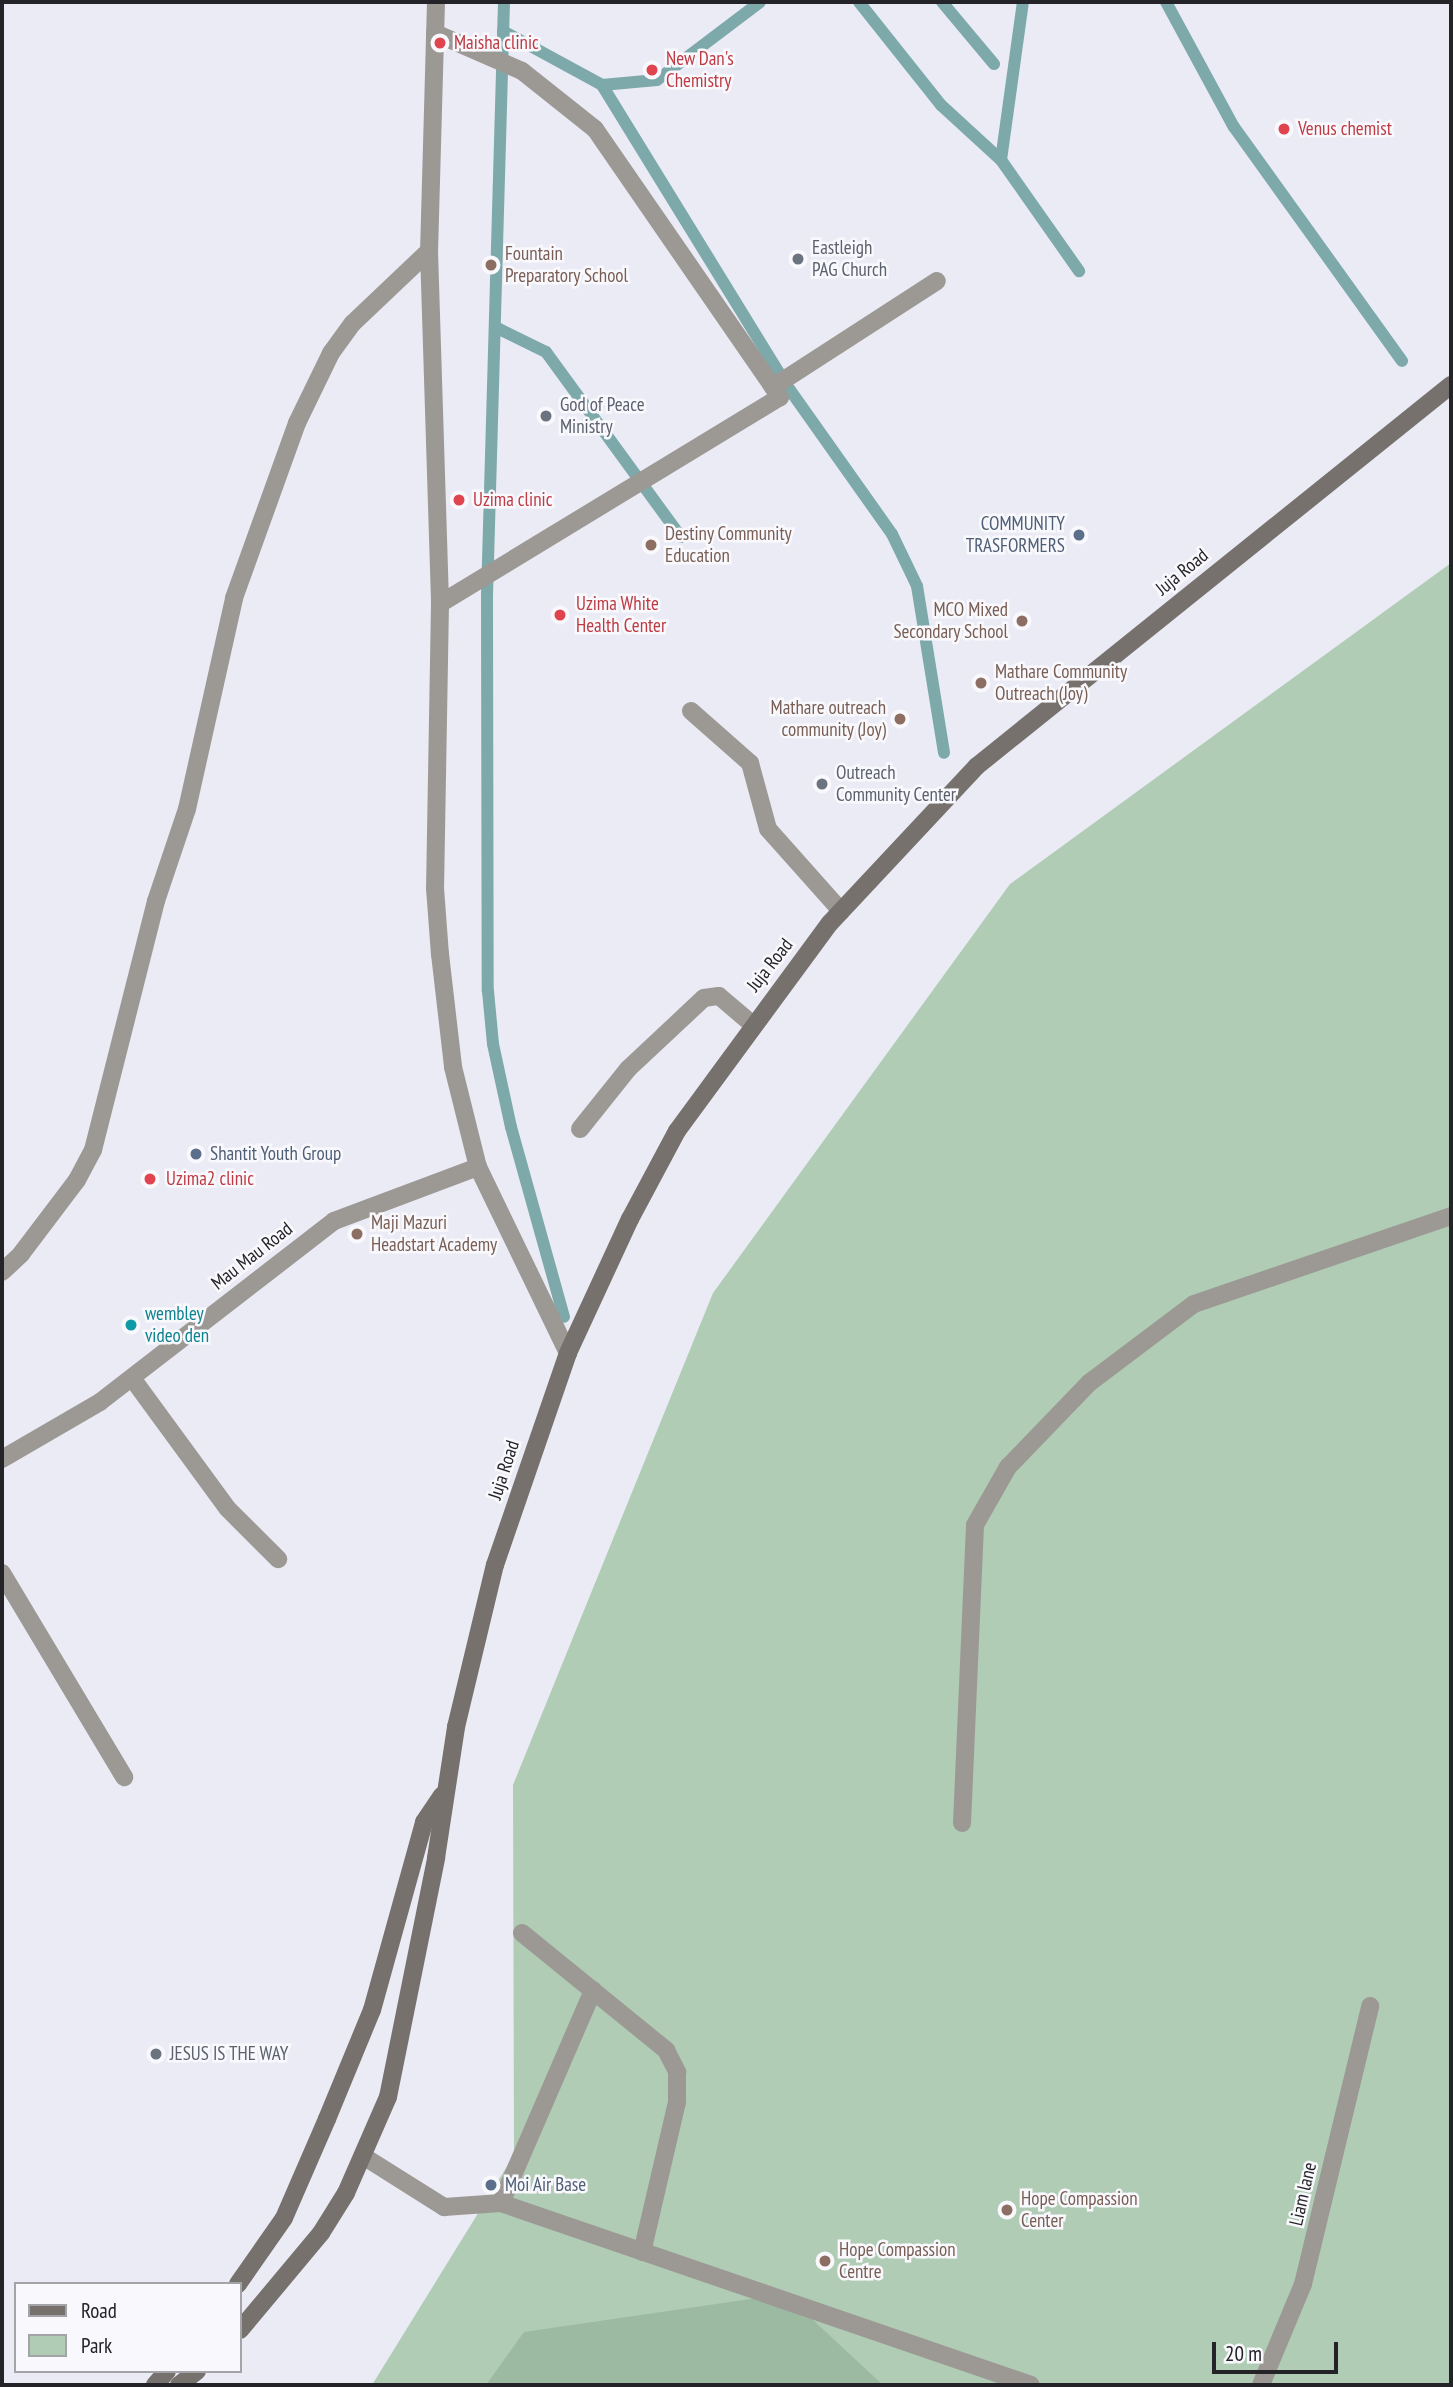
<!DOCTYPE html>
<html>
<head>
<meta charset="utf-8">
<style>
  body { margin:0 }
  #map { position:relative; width:1453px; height:2387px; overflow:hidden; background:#ebebf6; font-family:"PT Sans Narrow",sans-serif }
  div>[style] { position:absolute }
  .green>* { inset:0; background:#b0ccb5 }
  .forest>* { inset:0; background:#9cbaa2 }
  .stream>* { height:12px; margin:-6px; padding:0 6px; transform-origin:6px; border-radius:6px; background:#7da9ab }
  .lane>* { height:18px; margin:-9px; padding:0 9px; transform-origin:9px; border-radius:9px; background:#9c9995 }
  .street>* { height:18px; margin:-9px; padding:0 9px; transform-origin:9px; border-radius:9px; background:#9c9995 }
  .secondary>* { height:18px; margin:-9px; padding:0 9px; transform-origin:9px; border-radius:9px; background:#76716c }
  .dots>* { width:19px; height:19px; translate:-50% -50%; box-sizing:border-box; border:4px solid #f9f9fd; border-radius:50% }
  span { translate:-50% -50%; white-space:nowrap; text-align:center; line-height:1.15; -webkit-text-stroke:5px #f9f9fd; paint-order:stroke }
  .health-label { font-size:19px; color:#be3a42 }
  .left { translate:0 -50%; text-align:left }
  .worship-label { font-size:19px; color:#5b616d }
  .education-label { font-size:19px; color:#785e54 }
  .right { translate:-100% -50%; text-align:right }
  .service-label { font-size:19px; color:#4e5e75 }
  .street-label { font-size:19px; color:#242428 }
  .culture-label { font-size:19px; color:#0d838f }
  .frame { position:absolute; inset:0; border:4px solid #242428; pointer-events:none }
  .legend { position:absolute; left:14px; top:2282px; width:228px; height:91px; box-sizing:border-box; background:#f9f9fd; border:2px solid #a4a4a8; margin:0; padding:9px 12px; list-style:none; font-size:21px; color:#242428 }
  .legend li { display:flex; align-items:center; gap:14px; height:35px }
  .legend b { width:35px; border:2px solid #a4a4a8 }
  .scale { position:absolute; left:1212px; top:2342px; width:126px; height:32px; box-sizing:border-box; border:4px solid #242428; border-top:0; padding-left:9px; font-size:21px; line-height:24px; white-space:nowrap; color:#242428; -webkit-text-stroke:5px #f9f9fd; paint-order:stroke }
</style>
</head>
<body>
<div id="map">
  <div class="green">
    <div style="clip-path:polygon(1451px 563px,1451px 2385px,372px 2385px,514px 2155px,513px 1785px,713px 1293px,1010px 884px)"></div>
  </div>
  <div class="forest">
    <div style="clip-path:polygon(785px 2294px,883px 2385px,486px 2385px,524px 2332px)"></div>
  </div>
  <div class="stream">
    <div style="left:504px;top:2px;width:595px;rotate:91.64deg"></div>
    <div style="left:487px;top:597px;width:394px;rotate:89.9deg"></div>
    <div style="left:488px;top:991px;width:53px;rotate:84.6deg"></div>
    <div style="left:493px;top:1044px;width:85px;rotate:77.8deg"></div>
    <div style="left:511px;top:1127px;width:197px;rotate:74.4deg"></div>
    <div style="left:859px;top:2px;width:132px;rotate:51.5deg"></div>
    <div style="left:941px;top:105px;width:81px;rotate:42.5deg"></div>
    <div style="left:1001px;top:160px;width:136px;rotate:54.9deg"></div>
    <div style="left:942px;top:2px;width:81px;rotate:50deg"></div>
    <div style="left:1166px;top:2px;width:142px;rotate:61.5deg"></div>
    <div style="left:1234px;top:127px;width:288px;rotate:54.3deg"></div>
    <div style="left:503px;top:31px;width:113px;rotate:28.6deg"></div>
    <div style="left:602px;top:85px;width:358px;rotate:58.4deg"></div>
    <div style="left:790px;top:390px;width:176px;rotate:54.7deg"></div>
    <div style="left:892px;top:534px;width:58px;rotate:64.3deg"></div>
    <div style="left:917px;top:586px;width:169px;rotate:80.8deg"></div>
    <div style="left:602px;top:85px;width:55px;rotate:-5.2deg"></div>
    <div style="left:657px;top:80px;width:129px;rotate:-37.1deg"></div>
    <div style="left:1001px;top:160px;width:160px;rotate:-82.1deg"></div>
    <div style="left:495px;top:327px;width:57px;rotate:26.1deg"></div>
    <div style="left:546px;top:352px;width:229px;rotate:53.9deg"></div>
  </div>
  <div class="lane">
    <div style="left:691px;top:711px;width:79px;rotate:41.4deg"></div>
    <div style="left:750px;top:763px;width:68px;rotate:74.7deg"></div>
    <div style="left:768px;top:829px;width:110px;rotate:48.3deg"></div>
    <div style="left:962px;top:1823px;width:298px;rotate:-87.5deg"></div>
    <div style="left:975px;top:1525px;width:67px;rotate:-60.4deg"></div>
    <div style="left:1008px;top:1467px;width:117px;rotate:-46deg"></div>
    <div style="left:1089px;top:1383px;width:131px;rotate:-37deg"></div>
    <div style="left:1194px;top:1304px;width:272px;rotate:-18.9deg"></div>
    <div style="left:522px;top:1933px;width:186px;rotate:39.1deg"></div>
    <div style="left:666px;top:2050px;width:25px;rotate:63deg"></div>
    <div style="left:677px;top:2072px;width:30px;rotate:90deg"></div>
    <div style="left:677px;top:2102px;width:154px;rotate:103.1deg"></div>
    <div style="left:501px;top:2203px;width:232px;rotate:-66.6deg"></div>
  </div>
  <div class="street">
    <div style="left:436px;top:2px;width:249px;rotate:91.6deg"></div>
    <div style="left:429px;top:251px;width:353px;rotate:88.2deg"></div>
    <div style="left:440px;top:604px;width:284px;rotate:91deg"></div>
    <div style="left:435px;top:888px;width:66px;rotate:85.7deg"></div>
    <div style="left:440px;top:954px;width:114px;rotate:83.4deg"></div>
    <div style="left:453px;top:1067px;width:103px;rotate:76deg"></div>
    <div style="left:478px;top:1167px;width:207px;rotate:64.2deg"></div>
    <div style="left:435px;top:33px;width:95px;rotate:23.6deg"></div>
    <div style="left:522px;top:71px;width:93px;rotate:38.5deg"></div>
    <div style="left:595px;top:129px;width:326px;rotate:55.4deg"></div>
    <div style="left:780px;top:397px;width:398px;rotate:148.7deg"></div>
    <div style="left:773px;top:387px;width:195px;rotate:-32.9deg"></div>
    <div style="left:580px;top:1129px;width:77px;rotate:-51.3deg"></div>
    <div style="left:628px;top:1069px;width:104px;rotate:-43.1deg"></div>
    <div style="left:704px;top:998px;width:15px;rotate:-8deg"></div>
    <div style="left:719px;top:996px;width:43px;rotate:40.3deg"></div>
    <div style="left:2px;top:1272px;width:26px;rotate:-43deg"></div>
    <div style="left:21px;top:1254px;width:93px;rotate:-52.9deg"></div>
    <div style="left:77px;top:1180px;width:34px;rotate:-62deg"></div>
    <div style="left:93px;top:1150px;width:257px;rotate:-75.8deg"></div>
    <div style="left:156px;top:901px;width:97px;rotate:-71.4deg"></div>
    <div style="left:187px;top:809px;width:216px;rotate:-77.4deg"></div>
    <div style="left:234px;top:598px;width:186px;rotate:-70.2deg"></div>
    <div style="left:297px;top:423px;width:78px;rotate:-64.1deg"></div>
    <div style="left:331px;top:353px;width:37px;rotate:-54deg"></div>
    <div style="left:353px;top:323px;width:105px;rotate:-43.5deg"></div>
    <div style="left:132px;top:1378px;width:162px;rotate:53.8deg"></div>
    <div style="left:228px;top:1509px;width:71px;rotate:45deg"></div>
    <div style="left:2px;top:1459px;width:113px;rotate:-30.2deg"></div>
    <div style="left:100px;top:1402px;width:296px;rotate:-37.7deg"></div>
    <div style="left:334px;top:1221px;width:154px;rotate:-20.6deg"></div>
    <div style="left:2px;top:1573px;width:238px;rotate:59.1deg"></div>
    <div style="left:363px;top:2156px;width:96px;rotate:32.2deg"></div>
    <div style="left:444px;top:2207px;width:57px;rotate:-4deg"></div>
    <div style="left:501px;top:2203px;width:560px;rotate:18.95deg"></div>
    <div style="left:1261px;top:2385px;width:109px;rotate:-67.4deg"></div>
    <div style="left:1303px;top:2284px;width:286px;rotate:-76.4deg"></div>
  </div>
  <div class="secondary">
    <div style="left:238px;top:2284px;width:80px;rotate:-55.1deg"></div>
    <div style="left:284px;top:2218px;width:108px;rotate:-66.5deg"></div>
    <div style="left:327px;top:2119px;width:118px;rotate:-67.6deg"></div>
    <div style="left:372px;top:2010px;width:195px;rotate:-74.5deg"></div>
    <div style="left:424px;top:1822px;width:32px;rotate:-56deg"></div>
    <div style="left:240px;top:2330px;width:126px;rotate:-50.1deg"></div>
    <div style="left:321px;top:2233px;width:47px;rotate:-58deg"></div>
    <div style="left:346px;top:2193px;width:105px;rotate:-66.4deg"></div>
    <div style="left:388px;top:2097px;width:244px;rotate:-78.6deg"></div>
    <div style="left:436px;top:1858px;width:133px;rotate:-81.3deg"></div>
    <div style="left:456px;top:1727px;width:167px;rotate:-76.5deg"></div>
    <div style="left:495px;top:1565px;width:224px;rotate:-71deg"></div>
    <div style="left:568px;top:1353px;width:148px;rotate:-65.2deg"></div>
    <div style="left:630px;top:1219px;width:100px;rotate:-61.9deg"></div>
    <div style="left:677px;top:1131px;width:258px;rotate:-53.7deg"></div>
    <div style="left:830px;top:923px;width:215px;rotate:-46.9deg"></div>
    <div style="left:977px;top:766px;width:608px;rotate:-38.79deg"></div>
    <div style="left:155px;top:2385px;width:18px;rotate:-49deg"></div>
    <div style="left:179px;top:2385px;width:23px;rotate:-38deg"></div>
  </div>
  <div class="dots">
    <div style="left:440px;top:43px;background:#e0444e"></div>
    <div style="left:652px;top:70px;background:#e0444e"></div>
    <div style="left:1284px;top:129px;background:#e0444e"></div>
    <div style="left:798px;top:259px;background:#6b7280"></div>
    <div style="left:491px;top:265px;background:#8d6e63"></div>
    <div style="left:546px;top:416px;background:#6b7280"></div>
    <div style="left:459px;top:500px;background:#e0444e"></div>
    <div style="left:1079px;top:535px;background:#5c6f8a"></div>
    <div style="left:651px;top:545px;background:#8d6e63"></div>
    <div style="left:560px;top:615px;background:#e0444e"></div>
    <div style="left:1022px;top:621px;background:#8d6e63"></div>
    <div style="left:981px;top:683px;background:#8d6e63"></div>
    <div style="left:900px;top:719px;background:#8d6e63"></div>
    <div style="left:822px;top:784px;background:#6b7280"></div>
    <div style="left:196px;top:1154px;background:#5c6f8a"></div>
    <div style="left:150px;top:1179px;background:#e0444e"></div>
    <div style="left:357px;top:1234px;background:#8d6e63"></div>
    <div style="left:131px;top:1325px;background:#0f9aa8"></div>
    <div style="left:156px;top:2054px;background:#6b7280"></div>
    <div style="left:491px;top:2185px;background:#5c6f8a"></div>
    <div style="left:1007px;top:2210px;background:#8d6e63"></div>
    <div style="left:825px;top:2261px;background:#8d6e63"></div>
  </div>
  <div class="health-label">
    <span class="left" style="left:454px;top:43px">Maisha clinic</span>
    <span class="left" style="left:666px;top:70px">New Dan's<br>Chemistry</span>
    <span class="left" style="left:1298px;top:129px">Venus chemist</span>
    <span class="left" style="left:473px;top:500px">Uzima clinic</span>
    <span class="left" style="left:576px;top:615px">Uzima White<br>Health Center</span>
    <span class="left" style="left:166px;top:1179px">Uzima2 clinic</span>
  </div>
  <div class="worship-label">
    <span class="left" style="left:812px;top:259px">Eastleigh<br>PAG Church</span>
    <span class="left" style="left:560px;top:416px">God of Peace<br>Ministry</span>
    <span class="left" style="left:836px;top:784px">Outreach<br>Community Center</span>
    <span class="left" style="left:170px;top:2054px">JESUS IS THE WAY</span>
  </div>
  <div class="education-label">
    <span class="left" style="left:505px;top:265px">Fountain<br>Preparatory School</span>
    <span class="left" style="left:665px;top:545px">Destiny Community<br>Education</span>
    <span class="right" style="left:1008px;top:621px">MCO Mixed<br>Secondary School</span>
    <span class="left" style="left:995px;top:683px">Mathare Community<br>Outreach (Joy)</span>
    <span class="right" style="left:886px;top:719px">Mathare outreach<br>community (Joy)</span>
    <span class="left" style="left:371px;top:1234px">Maji Mazuri<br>Headstart Academy</span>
    <span class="left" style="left:1021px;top:2210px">Hope Compassion<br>Center</span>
    <span class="left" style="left:839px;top:2261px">Hope Compassion<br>Centre</span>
  </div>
  <div class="service-label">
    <span class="right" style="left:1065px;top:535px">COMMUNITY<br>TRASFORMERS</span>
    <span class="left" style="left:210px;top:1154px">Shantit Youth Group</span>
    <span class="left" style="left:505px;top:2185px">Moi Air Base</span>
  </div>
  <div class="street-label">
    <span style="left:1182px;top:572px;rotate:-39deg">Juja Road</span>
    <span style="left:770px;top:965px;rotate:-52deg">Juja Road</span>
    <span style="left:252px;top:1256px;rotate:-38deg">Mau Mau Road</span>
    <span style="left:504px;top:1470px;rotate:-72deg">Juja Road</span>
    <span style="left:1303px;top:2194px;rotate:-77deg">Liam lane</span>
  </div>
  <div class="culture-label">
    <span class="left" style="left:145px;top:1325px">wembley<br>video den</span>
  </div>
  <div class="frame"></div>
  <ul class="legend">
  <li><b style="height:9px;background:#76716c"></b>Road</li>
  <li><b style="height:19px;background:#b0ccb5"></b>Park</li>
  </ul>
  <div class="scale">20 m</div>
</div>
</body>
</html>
